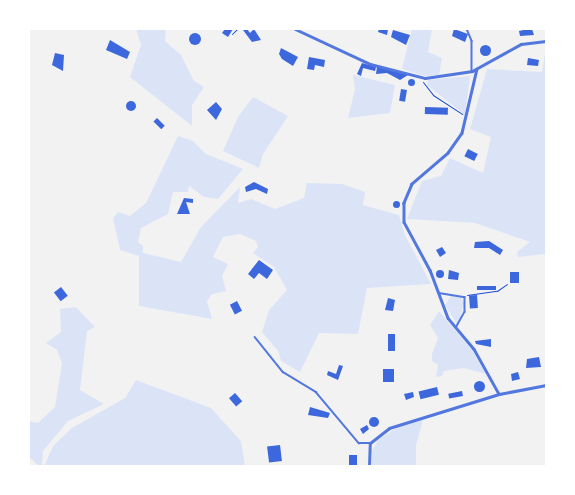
<!DOCTYPE html>
<html>
<head>
<meta charset="utf-8">
<style>
  body { margin:0 }
  #map { position:relative; width:575px; height:495px; overflow:hidden; background:#f2f2f2; font-family:Jost,sans-serif }
  div>[style] { position:absolute }
  .green>* { inset:0; background:#dbe4f7 }
  .building>* { inset:0; background:#3d67dc; transform-origin:0 0 }
  .round { border-radius:50% }
  .path>* { height:1px; margin:-0.5px; padding:0 0.5px; transform-origin:0.5px; border-radius:0.5px; background:#1d4ed8 }
  .service>* { height:1.5px; margin:-0.75px; padding:0 0.75px; transform-origin:0.75px; border-radius:0.75px; background:#5277de }
  .minor>* { height:2.5px; margin:-1.25px; padding:0 1.25px; transform-origin:1.25px; border-radius:1.25px; background:#5277de }
  .tertiary>* { height:3px; margin:-1.5px; padding:0 1.5px; transform-origin:1.5px; border-radius:1.5px; background:#5277de }
  span { translate:-50% -50%; white-space:nowrap; text-align:center; line-height:1.15; -webkit-text-stroke:3px #fff; paint-order:stroke }
  .frame { position:absolute; inset:0; border:30px solid #fff; pointer-events:none }
</style>
</head>
<body>
<div id="map">
  <div class="green">
    <div style="clip-path:polygon(136px 29px,166px 29px,165px 41px,181px 55px,194px 81px,204px 87px,192px 105px,192px 126px,130px 77px,141px 45px)"></div>
    <div style="clip-path:polygon(412px 29px,432px 29px,428px 52px,442px 58px,439px 75px,424px 76px,402px 69px)"></div>
    <div style="clip-path:polygon(546px 47px,546px 254px,518px 257px,517px 252px,530px 242px,475px 223px,407px 219px,422px 181px,441px 176px,450px 158px,483px 173px,491px 137px,470px 129px,487px 69px,542px 72px)"></div>
    <div style="clip-path:polygon(353px 75px,395px 85px,390px 113px,348px 118px,355px 89px)"></div>
    <div style="clip-path:polygon(470px 76px,465px 115px,427px 85px,428px 80px)"></div>
    <div style="clip-path:polygon(253px 97px,288px 116px,263px 154px,259px 168px,223px 151px,238px 117px)"></div>
    <div style="clip-path:polygon(178px 136px,193px 141px,206px 154px,243px 169px,218px 199px,204px 197px,189px 186px,188px 192px,173px 192px,168px 214px,141px 228px,138px 242px,143px 246px,143px 253px,181px 262px,201px 227px,240px 187px,238px 203px,251px 199px,275px 209px,304px 198px,307px 183px,342px 184px,365px 192px,363px 205px,399px 215px,405px 235px,431px 284px,367px 288px,358px 334px,319px 333px,300px 372px,281px 361px,278px 351px,262px 332px,269px 310px,287px 290px,274px 267px,253px 253px,258px 247px,256px 241px,240px 234px,223px 237px,213px 257px,228px 264px,222px 276px,226px 291px,212px 294px,207px 301px,212px 319px,139px 306px,139px 256px,120px 250px,113px 218px,118px 212px,130px 216px,146px 203px)"></div>
    <div style="clip-path:polygon(451px 296px,460px 296px,464px 303px,458px 326px,445px 305px)"></div>
    <div style="clip-path:polygon(76px 307px,95px 327px,87px 331px,80px 390px,104px 404px,68px 421px,43px 451px,42px 466px,39px 466px,29px 457px,29px 421px,38px 423px,55px 407px,62px 363px,57px 350px,46px 343px,61px 332px,60px 309px)"></div>
    <div style="clip-path:polygon(439px 311px,472px 350px,486px 374px,464px 368px,444px 371px,442px 376px,436px 377px,438px 365px,432px 361px,432px 354px,438px 338px,430px 325px)"></div>
    <div style="clip-path:polygon(136px 380px,211px 408px,241px 441px,245px 466px,44px 466px,53px 446px,72px 428px,125px 398px)"></div>
    <div style="clip-path:polygon(423px 420px,416px 445px,416px 466px,372px 466px,372px 451px,378px 440px,400px 426px)"></div>
  </div>
  <div class="building">
    <div style="clip-path:polygon(225px 29px,233px 29px,228px 37px,222px 33px)"></div>
    <div style="clip-path:polygon(247px 29px,250px 33px,254px 29px,261px 40px,252px 42px,243px 30px)"></div>
    <div style="clip-path:polygon(379px 29px,388px 29px,387px 35px,378px 32px)"></div>
    <div style="clip-path:polygon(454px 29px,468px 34px,465px 42px,452px 36px)"></div>
    <div style="clip-path:polygon(528px 29px,532px 29px,534px 35px,520px 36px,519px 31px)"></div>
    <div style="clip-path:polygon(393px 30px,410px 35px,406px 45px,391px 37px)"></div>
    <div class="round" style="left:189px;top:33px;width:12px;height:12px"></div>
    <div style="clip-path:polygon(110px 40px,130px 52px,127px 59px,106px 50px)"></div>
    <div class="round" style="left:479.5px;top:44.5px;width:11px;height:11px"></div>
    <div style="clip-path:polygon(281px 48px,298px 57px,293px 66px,282px 59px,279px 54px)"></div>
    <div style="clip-path:polygon(55px 53px,64px 55px,63px 71px,52px 65px)"></div>
    <div style="clip-path:polygon(309px 57px,325px 60px,324px 67px,315px 65px,314px 70px,307px 69px)"></div>
    <div style="clip-path:polygon(528px 58px,539px 60px,538px 66px,527px 65px)"></div>
    <div style="clip-path:polygon(362px 63px,376px 67px,375px 71px,363px 68px,361px 76px,357px 74px)"></div>
    <div style="clip-path:polygon(377px 67px,382px 68px,408px 75px,400px 80px,387px 73px,376px 74px)"></div>
    <div class="round" style="left:407.5px;top:78.5px;width:7px;height:7px"></div>
    <div style="left:401px;top:89px;width:6px;height:12px;rotate:9deg"></div>
    <div class="round" style="left:126px;top:101px;width:10px;height:10px"></div>
    <div style="clip-path:polygon(216px 102px,222px 109px,216px 120px,207px 110px)"></div>
    <div style="left:425px;top:107px;width:23px;height:7px;rotate:2deg"></div>
    <div style="left:157px;top:118px;width:11px;height:5px;rotate:45deg"></div>
    <div style="left:468px;top:149px;width:11px;height:8px;rotate:27deg"></div>
    <div style="clip-path:polygon(254px 182px,268px 189px,267px 194px,256px 189px,246px 192px,245px 187px)"></div>
    <div style="clip-path:polygon(184px 198px,193px 199px,193px 203px,186px 202px,190px 214px,177px 214px)"></div>
    <div class="round" style="left:392.5px;top:200.5px;width:7px;height:7px"></div>
    <div style="clip-path:polygon(489px 241px,503px 250px,500px 255px,489px 248px,474px 248px,475px 242px)"></div>
    <div style="clip-path:polygon(442px 247px,446px 253px,440px 257px,436px 250px)"></div>
    <div style="clip-path:polygon(259px 260px,273px 270px,267px 279px,259px 273px,254px 279px,248px 274px)"></div>
    <div style="clip-path:polygon(449px 270px,459px 273px,458px 280px,448px 279px)"></div>
    <div class="round" style="left:436px;top:270px;width:8px;height:8px"></div>
    <div style="left:510px;top:272px;width:9px;height:11px"></div>
    <div style="left:496px;top:286px;width:4px;height:19px;rotate:90deg"></div>
    <div style="left:61px;top:287px;width:11px;height:9px;rotate:52deg"></div>
    <div style="left:477px;top:295px;width:13px;height:8px;rotate:86deg"></div>
    <div style="clip-path:polygon(388px 298px,395px 300px,393px 311px,385px 310px)"></div>
    <div style="left:237px;top:301px;width:11px;height:8px;rotate:63deg"></div>
    <div style="left:388px;top:334px;width:7px;height:17px"></div>
    <div style="clip-path:polygon(491px 339px,491px 347px,476px 344px,475px 341px)"></div>
    <div style="clip-path:polygon(539px 357px,541px 367px,526px 368px,527px 359px)"></div>
    <div style="clip-path:polygon(339px 365px,343px 366px,338px 380px,327px 375px,328px 371px,336px 374px)"></div>
    <div style="left:394px;top:369px;width:13px;height:11px;rotate:90deg"></div>
    <div style="clip-path:polygon(518px 372px,520px 379px,512px 381px,511px 374px)"></div>
    <div class="round" style="left:473.5px;top:380.5px;width:11px;height:11px"></div>
    <div style="left:437px;top:387px;width:8px;height:19px;rotate:76deg"></div>
    <div style="left:462px;top:391px;width:5px;height:14px;rotate:79deg"></div>
    <div style="clip-path:polygon(413px 392px,414px 397px,406px 400px,404px 394px)"></div>
    <div style="left:235px;top:393px;width:11px;height:8px;rotate:49deg"></div>
    <div style="clip-path:polygon(310px 407px,330px 413px,328px 418px,308px 415px)"></div>
    <div class="round" style="left:369px;top:417px;width:10px;height:10px"></div>
    <div style="clip-path:polygon(367px 425px,369px 429px,363px 434px,360px 429px)"></div>
    <div style="left:280px;top:445px;width:16px;height:13px;rotate:83deg"></div>
    <div style="left:349px;top:455px;width:8px;height:11px"></div>
  </div>
  <div class="path">
    <div style="left:232px;top:34px;width:7px;rotate:-45deg"></div>
    <div style="left:423px;top:82px;width:16px;rotate:52deg"></div>
    <div style="left:433px;top:95px;width:35px;rotate:33deg"></div>
    <div style="left:467px;top:295px;width:30px;rotate:-8deg"></div>
    <div style="left:497px;top:291px;width:12px;rotate:-35deg"></div>
  </div>
  <div class="service">
    <div style="left:467px;top:29px;width:13px;rotate:67deg"></div>
    <div style="left:472px;top:41px;width:30px;rotate:90deg"></div>
    <div style="left:439px;top:293px;width:26px;rotate:9deg"></div>
    <div style="left:465px;top:297px;width:15px;rotate:90deg"></div>
    <div style="left:465px;top:312px;width:18px;rotate:119deg"></div>
    <div style="left:255px;top:337px;width:45px;rotate:51.3deg"></div>
    <div style="left:283px;top:372px;width:39px;rotate:31deg"></div>
    <div style="left:316px;top:392px;width:67px;rotate:49.9deg"></div>
    <div style="left:359px;top:443px;width:11px"></div>
  </div>
  <div class="minor">
    <div style="left:477px;top:69px;width:66px;rotate:103.2deg"></div>
    <div style="left:462px;top:133px;width:24px;rotate:125deg"></div>
    <div style="left:448px;top:153px;width:48px;rotate:139.3deg"></div>
    <div style="left:412px;top:184px;width:21px;rotate:113deg"></div>
    <div style="left:404px;top:203px;width:19px;rotate:90deg"></div>
    <div style="left:404px;top:222px;width:55px;rotate:61.6deg"></div>
    <div style="left:430px;top:270px;width:51px;rotate:69.4deg"></div>
    <div style="left:448px;top:318px;width:40px;rotate:50deg"></div>
    <div style="left:474px;top:349px;width:51px;rotate:60.9deg"></div>
  </div>
  <div class="tertiary">
    <div style="left:295px;top:29px;width:83px;rotate:25deg"></div>
    <div style="left:370px;top:64px;width:57px;rotate:14.3deg"></div>
    <div style="left:425px;top:78px;width:48px;rotate:-8.5deg"></div>
    <div style="left:472px;top:71px;width:56px;rotate:-28.9deg"></div>
    <div style="left:521px;top:44px;width:25px;rotate:-7deg"></div>
    <div style="left:369px;top:466px;width:23px;rotate:-88deg"></div>
    <div style="left:370px;top:443px;width:24px;rotate:-38deg"></div>
    <div style="left:389px;top:428px;width:115px;rotate:-17.2deg"></div>
    <div style="left:499px;top:394px;width:48px;rotate:-10.8deg"></div>
  </div>
  <div class="frame"></div>
</div>
</body>
</html>
